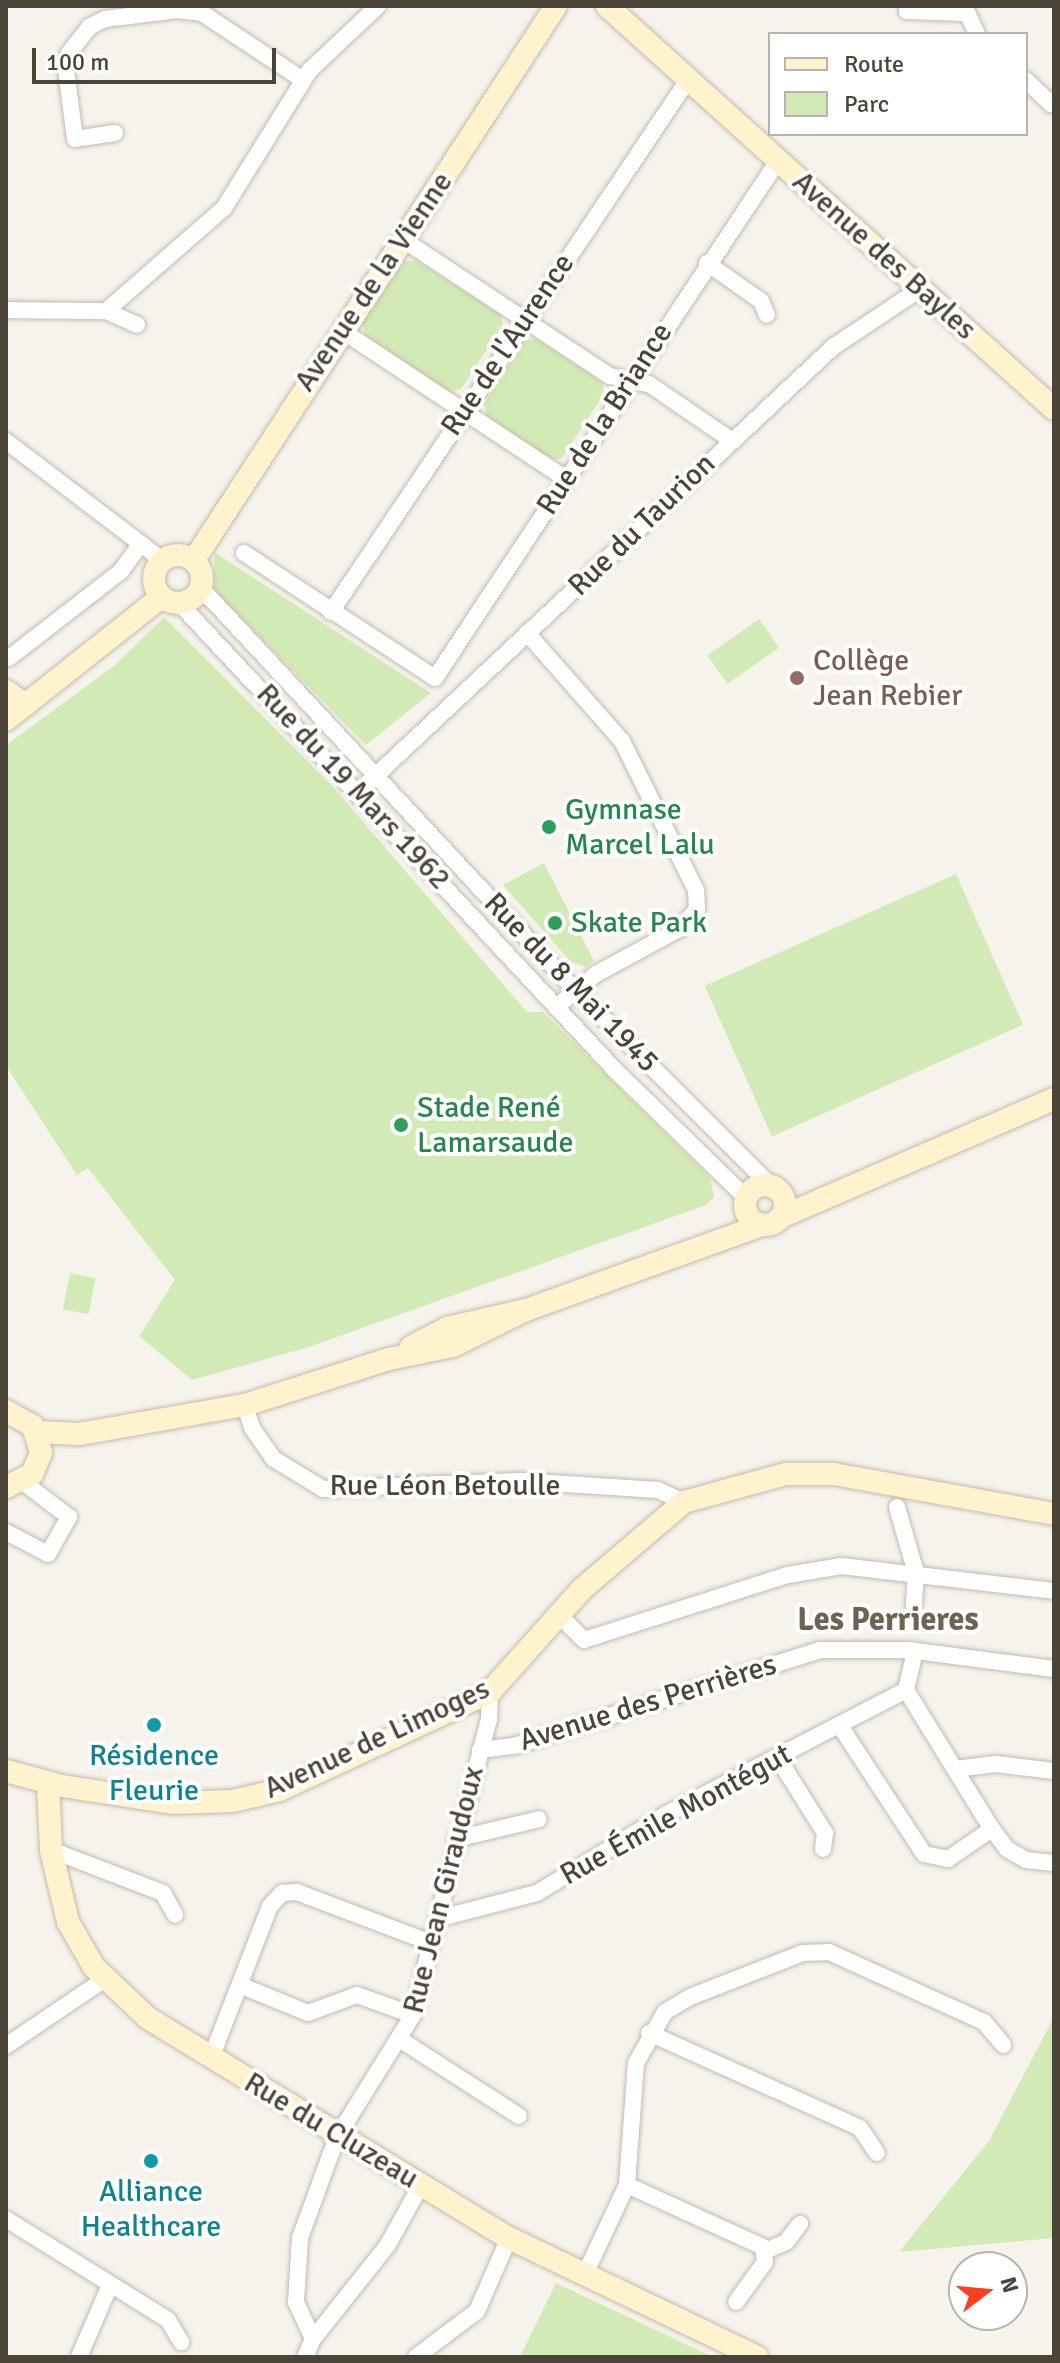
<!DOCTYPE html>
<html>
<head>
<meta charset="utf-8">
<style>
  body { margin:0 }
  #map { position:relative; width:1060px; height:2363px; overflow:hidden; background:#f6f3ec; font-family:Signika,sans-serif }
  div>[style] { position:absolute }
  .green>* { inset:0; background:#d2eab5; transform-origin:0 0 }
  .roads { filter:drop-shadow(0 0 2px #c2bbae) drop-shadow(0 0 2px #c2bbae) }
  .street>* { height:16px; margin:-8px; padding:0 8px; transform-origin:8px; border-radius:8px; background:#fff }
  .secondary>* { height:22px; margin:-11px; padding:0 11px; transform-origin:11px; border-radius:11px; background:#fff3cd }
  .secondary>.ring { margin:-11px; padding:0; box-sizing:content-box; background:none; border:22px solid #fff3cd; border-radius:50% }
  .dots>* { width:22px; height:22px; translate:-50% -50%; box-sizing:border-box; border:4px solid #fff; border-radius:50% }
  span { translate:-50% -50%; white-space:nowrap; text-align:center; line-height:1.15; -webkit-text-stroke:8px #fff; paint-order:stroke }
  .street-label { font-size:30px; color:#4b4439 }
  .education-label { font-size:30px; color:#785e54 }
  .left { translate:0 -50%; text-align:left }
  .leisure-label { font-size:30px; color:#27864d }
  .culture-label { font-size:30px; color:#0d838f }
  .neighbourhood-label { font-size:32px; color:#6e6250; font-weight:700 }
  .frame { position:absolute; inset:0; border:8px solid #4b4439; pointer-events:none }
  .legend { position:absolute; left:768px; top:32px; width:260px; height:104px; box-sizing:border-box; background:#fff; border:2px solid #b7b4b0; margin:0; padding:10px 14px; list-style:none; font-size:24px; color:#4b4439 }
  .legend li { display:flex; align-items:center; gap:16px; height:40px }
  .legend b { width:40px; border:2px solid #b7b4b0 }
  .north { position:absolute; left:948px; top:2251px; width:80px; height:80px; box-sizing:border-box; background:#fff; border:2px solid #b7b4b0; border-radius:50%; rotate:74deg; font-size:22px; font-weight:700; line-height:32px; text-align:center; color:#4b4439 }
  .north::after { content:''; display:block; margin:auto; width:28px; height:36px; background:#fc3f1d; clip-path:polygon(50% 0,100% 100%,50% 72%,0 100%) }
  .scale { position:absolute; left:32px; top:48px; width:244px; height:36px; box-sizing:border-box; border:4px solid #4b4439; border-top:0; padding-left:10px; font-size:24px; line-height:28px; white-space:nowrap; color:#4b4439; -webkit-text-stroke:6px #fff; paint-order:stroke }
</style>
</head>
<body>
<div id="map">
  <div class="green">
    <div style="clip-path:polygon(415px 260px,501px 315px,503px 325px,461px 389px,450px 392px,366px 336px,362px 322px,403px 262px)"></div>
    <div style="clip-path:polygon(535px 338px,602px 382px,604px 394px,562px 458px,551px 460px,487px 417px,484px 404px,525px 341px)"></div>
    <div style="clip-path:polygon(214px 552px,431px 693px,366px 745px,215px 591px)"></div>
    <div style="clip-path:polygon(164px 617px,334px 788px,527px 1012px,543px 1012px,710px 1178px,714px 1197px,706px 1205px,309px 1347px,192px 1380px,139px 1336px,175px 1280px,88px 1168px,77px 1175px,6px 1066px,6px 745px,114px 666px)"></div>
    <div style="left:759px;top:619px;width:35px;height:63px;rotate:55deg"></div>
    <div style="clip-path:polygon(544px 863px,594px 961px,586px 967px,570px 961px,503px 885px)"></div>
    <div style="left:956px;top:874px;width:165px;height:275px;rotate:66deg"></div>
    <div style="left:70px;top:1273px;width:26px;height:37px;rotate:11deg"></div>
    <div style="clip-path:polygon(1054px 2017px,1054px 2238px,899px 2252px,989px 2141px)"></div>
    <div style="clip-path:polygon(556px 2283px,713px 2357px,520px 2357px)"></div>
  </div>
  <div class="roads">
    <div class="street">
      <div style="left:907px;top:6px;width:5px;rotate:90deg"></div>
      <div style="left:907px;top:11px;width:57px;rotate:2deg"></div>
      <div style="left:964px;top:6px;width:31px;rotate:65deg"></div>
      <div style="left:1026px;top:80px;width:35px;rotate:44deg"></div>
      <div style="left:1051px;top:104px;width:5px;rotate:-53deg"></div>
      <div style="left:115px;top:133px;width:40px;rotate:171.5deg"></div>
      <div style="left:75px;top:139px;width:70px;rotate:-97.4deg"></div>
      <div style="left:66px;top:70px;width:17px;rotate:-80deg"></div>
      <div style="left:69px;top:53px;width:33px;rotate:-52deg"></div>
      <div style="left:89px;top:27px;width:18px;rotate:-27deg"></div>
      <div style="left:105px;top:19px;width:73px;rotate:-7.1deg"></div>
      <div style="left:177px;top:10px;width:25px;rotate:7deg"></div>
      <div style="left:202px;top:13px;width:121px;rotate:33.6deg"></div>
      <div style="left:402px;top:239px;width:249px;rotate:33.4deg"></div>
      <div style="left:610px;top:376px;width:40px;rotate:12deg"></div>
      <div style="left:649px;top:384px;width:99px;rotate:34.3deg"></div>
      <div style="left:707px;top:263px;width:66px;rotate:35.1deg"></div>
      <div style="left:761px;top:301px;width:15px;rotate:67deg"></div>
      <div style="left:6px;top:310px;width:100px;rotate:0.6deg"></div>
      <div style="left:106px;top:311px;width:157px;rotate:-41.1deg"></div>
      <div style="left:224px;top:208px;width:163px;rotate:-58.1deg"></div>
      <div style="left:310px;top:70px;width:93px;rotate:-43.3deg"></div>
      <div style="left:106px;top:311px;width:34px;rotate:24deg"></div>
      <div style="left:341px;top:330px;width:270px;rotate:33.5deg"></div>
      <div style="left:6px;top:441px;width:196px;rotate:37.3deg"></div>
      <div style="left:244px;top:553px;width:228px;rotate:33.2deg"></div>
      <div style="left:435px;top:678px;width:620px;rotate:-56.44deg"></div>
      <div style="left:201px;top:588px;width:549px;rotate:47.07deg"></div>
      <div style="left:575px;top:990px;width:277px;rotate:45deg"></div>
      <div style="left:180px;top:604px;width:637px;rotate:46.97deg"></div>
      <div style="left:615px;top:1070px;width:183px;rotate:44.3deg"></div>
      <div style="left:331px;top:612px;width:641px;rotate:-56.14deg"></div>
      <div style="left:527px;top:633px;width:144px;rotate:48.7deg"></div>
      <div style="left:622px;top:741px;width:166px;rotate:63.6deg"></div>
      <div style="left:696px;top:890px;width:19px;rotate:87deg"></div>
      <div style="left:697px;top:909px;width:27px;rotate:132deg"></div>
      <div style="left:679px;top:929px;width:94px;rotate:151.5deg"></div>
      <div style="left:596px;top:974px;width:50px;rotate:140.6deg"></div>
      <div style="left:9px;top:658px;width:142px;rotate:-37.8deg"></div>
      <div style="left:121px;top:571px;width:34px;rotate:-54deg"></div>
      <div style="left:369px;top:782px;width:636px;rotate:-43.15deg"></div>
      <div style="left:833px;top:347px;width:105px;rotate:-33.7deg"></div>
      <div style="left:245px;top:1405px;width:24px;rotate:73deg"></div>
      <div style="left:252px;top:1428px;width:38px;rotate:55deg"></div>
      <div style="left:274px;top:1459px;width:57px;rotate:31.5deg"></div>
      <div style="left:323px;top:1489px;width:197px;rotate:-2.3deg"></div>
      <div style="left:520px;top:1481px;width:138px;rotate:3.7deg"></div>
      <div style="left:658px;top:1490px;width:29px;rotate:25deg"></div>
      <div style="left:897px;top:1507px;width:69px;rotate:73.9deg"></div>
      <div style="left:916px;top:1573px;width:32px;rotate:94deg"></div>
      <div style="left:6px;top:1532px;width:47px;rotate:27.6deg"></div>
      <div style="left:48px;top:1554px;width:43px;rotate:-60.4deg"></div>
      <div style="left:69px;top:1517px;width:58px;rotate:-142.7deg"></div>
      <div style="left:558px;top:1614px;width:37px;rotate:45deg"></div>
      <div style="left:584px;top:1640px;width:214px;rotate:-17.7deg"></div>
      <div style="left:788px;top:1575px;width:54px;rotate:-9.6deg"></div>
      <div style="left:841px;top:1566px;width:214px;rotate:6.7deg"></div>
      <div style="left:915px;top:1651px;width:40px;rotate:103deg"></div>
      <div style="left:906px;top:1690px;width:163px;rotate:58.3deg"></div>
      <div style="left:992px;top:1829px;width:25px;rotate:53deg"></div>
      <div style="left:1007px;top:1849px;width:22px;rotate:30deg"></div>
      <div style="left:1026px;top:1860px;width:28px;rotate:6deg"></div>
      <div style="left:840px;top:1726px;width:153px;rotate:56.7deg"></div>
      <div style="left:924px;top:1854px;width:25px;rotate:12deg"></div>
      <div style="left:948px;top:1859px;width:53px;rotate:-34.3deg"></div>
      <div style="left:480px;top:1750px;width:34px;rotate:-7deg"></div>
      <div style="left:514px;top:1746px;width:321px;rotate:-17.4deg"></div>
      <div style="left:820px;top:1650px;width:88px"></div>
      <div style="left:908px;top:1650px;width:147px;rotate:7.4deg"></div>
      <div style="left:778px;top:1758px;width:89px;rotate:57.9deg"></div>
      <div style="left:825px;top:1833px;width:16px;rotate:97deg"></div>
      <div style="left:955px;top:1769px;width:41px;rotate:-7deg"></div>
      <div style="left:996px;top:1764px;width:58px;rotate:6.9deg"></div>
      <div style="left:456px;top:1839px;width:85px;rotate:-13.5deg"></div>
      <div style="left:51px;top:1850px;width:120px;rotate:21deg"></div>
      <div style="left:163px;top:1893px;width:25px;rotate:61deg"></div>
      <div style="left:437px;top:1919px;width:103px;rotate:-14.6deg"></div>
      <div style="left:537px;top:1893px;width:150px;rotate:-31.4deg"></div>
      <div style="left:665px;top:1815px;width:271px;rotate:-27.4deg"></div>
      <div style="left:242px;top:1986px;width:71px;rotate:22.2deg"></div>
      <div style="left:308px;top:2013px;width:52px;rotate:-20.2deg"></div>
      <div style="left:357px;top:1995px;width:59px;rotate:19.7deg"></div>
      <div style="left:649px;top:2033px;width:231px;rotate:24.2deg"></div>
      <div style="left:860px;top:2128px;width:30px;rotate:56deg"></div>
      <div style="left:401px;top:2040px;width:140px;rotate:32.8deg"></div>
      <div style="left:6px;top:2046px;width:120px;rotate:-34.1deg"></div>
      <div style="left:211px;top:2058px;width:163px;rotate:-68.8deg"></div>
      <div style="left:270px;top:1906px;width:18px;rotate:-47deg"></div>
      <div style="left:282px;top:1893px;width:15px;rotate:-4deg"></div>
      <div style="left:297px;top:1892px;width:143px;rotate:20.8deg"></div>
      <div style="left:627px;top:2185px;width:149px;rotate:24.5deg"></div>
      <div style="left:763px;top:2247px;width:15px;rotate:82deg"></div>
      <div style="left:765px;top:2262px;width:49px;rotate:125.9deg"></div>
      <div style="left:6px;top:2219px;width:191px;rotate:31.9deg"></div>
      <div style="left:168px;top:2320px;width:26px;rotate:59deg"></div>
      <div style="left:765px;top:2251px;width:23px;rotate:-23deg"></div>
      <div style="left:786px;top:2242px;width:23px;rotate:-52deg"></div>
      <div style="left:584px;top:2276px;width:101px;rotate:-64.7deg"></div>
      <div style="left:627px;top:2185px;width:122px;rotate:-85.8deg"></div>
      <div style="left:636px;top:2063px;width:59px;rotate:-60.4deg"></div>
      <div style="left:665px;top:2012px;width:29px;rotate:-31deg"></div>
      <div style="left:690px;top:1997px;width:121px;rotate:-21.3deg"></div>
      <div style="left:803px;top:1953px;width:26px;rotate:-2deg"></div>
      <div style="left:829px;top:1952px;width:170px;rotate:24.3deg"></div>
      <div style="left:984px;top:2022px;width:30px;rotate:50deg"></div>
      <div style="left:313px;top:2339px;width:41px;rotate:-114.7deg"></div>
      <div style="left:296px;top:2302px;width:64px;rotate:-86.4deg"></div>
      <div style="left:300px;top:2238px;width:108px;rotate:-69.9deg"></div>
      <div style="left:337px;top:2137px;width:144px;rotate:-58.1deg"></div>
      <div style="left:413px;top:2015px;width:305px;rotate:-75.6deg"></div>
      <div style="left:489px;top:1720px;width:28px;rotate:-88deg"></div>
      <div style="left:79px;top:2357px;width:78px;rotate:-66.7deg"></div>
      <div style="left:305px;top:2357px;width:20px;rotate:-66deg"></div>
      <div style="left:313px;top:2339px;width:119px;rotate:-51.5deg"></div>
      <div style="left:387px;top:2246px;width:70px;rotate:-60.9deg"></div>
      <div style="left:416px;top:2357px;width:76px;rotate:-37deg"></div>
      <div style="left:477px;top:2311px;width:80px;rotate:-66.3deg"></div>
    </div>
    <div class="secondary">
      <div style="left:607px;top:6px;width:602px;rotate:42.04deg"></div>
      <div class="ring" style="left:154px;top:555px;width:26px;height:26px"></div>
      <div style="left:194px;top:560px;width:662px;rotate:-56.84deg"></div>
      <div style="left:6px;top:691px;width:24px;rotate:36deg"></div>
      <div style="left:6px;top:720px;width:198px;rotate:-38.4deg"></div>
      <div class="ring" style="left:745px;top:1185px;width:18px;height:18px"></div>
      <div style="left:781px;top:1217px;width:297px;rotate:-23.4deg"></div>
      <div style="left:411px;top:1347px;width:41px;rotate:-27.8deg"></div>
      <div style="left:447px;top:1328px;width:81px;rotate:-12.8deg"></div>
      <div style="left:526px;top:1310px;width:251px;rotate:-19.8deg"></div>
      <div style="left:6px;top:1411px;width:31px;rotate:29deg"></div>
      <div style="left:33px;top:1426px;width:28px;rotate:73deg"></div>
      <div style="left:41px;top:1453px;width:23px;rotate:113deg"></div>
      <div style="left:32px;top:1474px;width:29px;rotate:153deg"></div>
      <div style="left:37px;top:1432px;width:43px;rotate:2.7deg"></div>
      <div style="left:80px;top:1434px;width:168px;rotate:-10deg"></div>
      <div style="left:245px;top:1405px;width:151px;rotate:-17.7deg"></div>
      <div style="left:389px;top:1359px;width:65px;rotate:-11.5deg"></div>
      <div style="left:453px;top:1346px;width:81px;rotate:-26.3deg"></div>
      <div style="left:6px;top:1771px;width:58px;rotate:15deg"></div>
      <div style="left:62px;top:1786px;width:112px;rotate:8.7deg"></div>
      <div style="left:173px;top:1803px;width:60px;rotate:-1.9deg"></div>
      <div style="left:233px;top:1801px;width:48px;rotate:-13.2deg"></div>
      <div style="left:280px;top:1790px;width:232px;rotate:-25deg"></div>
      <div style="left:490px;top:1692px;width:138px;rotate:-48.2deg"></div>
      <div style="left:582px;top:1589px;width:134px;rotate:-40.5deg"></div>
      <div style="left:684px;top:1502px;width:106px;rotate:-15.4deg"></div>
      <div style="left:786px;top:1474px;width:48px"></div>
      <div style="left:834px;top:1474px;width:224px;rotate:10.3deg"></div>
      <div style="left:48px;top:1783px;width:67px;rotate:87.4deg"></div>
      <div style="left:51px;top:1850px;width:74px;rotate:76.7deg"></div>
      <div style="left:68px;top:1922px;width:52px;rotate:60deg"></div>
      <div style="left:94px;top:1967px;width:74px;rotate:43.4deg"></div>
      <div style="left:148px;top:2018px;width:423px;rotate:31.4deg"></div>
      <div style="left:509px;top:2238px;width:275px;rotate:25.6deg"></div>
    </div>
  </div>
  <div class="dots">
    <div style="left:797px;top:678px;background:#8d6e63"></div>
    <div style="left:549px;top:827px;background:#2e9e5b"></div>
    <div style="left:555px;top:923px;background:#2e9e5b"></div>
    <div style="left:401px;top:1125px;background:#2e9e5b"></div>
    <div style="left:154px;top:1725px;background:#0f9aa8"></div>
    <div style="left:151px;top:2161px;background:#0f9aa8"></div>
  </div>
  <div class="street-label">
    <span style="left:884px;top:256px;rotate:42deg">Avenue des Bayles</span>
    <span style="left:374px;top:282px;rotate:-56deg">Avenue de la Vienne</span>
    <span style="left:508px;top:345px;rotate:-56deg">Rue de l'Aurence</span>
    <span style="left:605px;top:419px;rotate:-57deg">Rue de la Briance</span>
    <span style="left:642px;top:525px;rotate:-44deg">Rue du Taurion</span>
    <span style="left:353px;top:787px;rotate:47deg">Rue du 19 Mars 1962</span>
    <span style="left:571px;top:983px;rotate:46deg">Rue du 8 Mai 1945</span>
    <span style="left:445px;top:1486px">Rue Léon Betoulle</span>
    <span style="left:648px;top:1703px;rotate:-17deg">Avenue des Perrières</span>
    <span style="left:377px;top:1739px;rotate:-25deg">Avenue de Limoges</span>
    <span style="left:676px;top:1815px;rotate:-29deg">Rue Émile Montégut</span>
    <span style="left:444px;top:1890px;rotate:-76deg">Rue Jean Giraudoux</span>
    <span style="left:331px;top:2131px;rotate:31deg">Rue du Cluzeau</span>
  </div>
  <div class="education-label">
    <span class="left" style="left:813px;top:678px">Collège<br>Jean Rebier</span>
  </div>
  <div class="leisure-label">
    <span class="left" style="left:565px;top:827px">Gymnase<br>Marcel Lalu</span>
    <span class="left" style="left:571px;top:923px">Skate Park</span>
    <span class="left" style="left:417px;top:1125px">Stade René<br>Lamarsaude</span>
  </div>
  <div class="culture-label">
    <span style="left:154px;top:1773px">Résidence<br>Fleurie</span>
    <span style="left:151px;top:2209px">Alliance<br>Healthcare</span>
  </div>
  <div class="neighbourhood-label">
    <span style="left:888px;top:1620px">Les Perrieres</span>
  </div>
  <div class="frame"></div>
  <ul class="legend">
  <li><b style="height:10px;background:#fff3cd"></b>Route</li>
  <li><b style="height:22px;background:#d2eab5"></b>Parc</li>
  </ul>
  <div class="north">N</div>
  <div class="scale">100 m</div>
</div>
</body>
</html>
